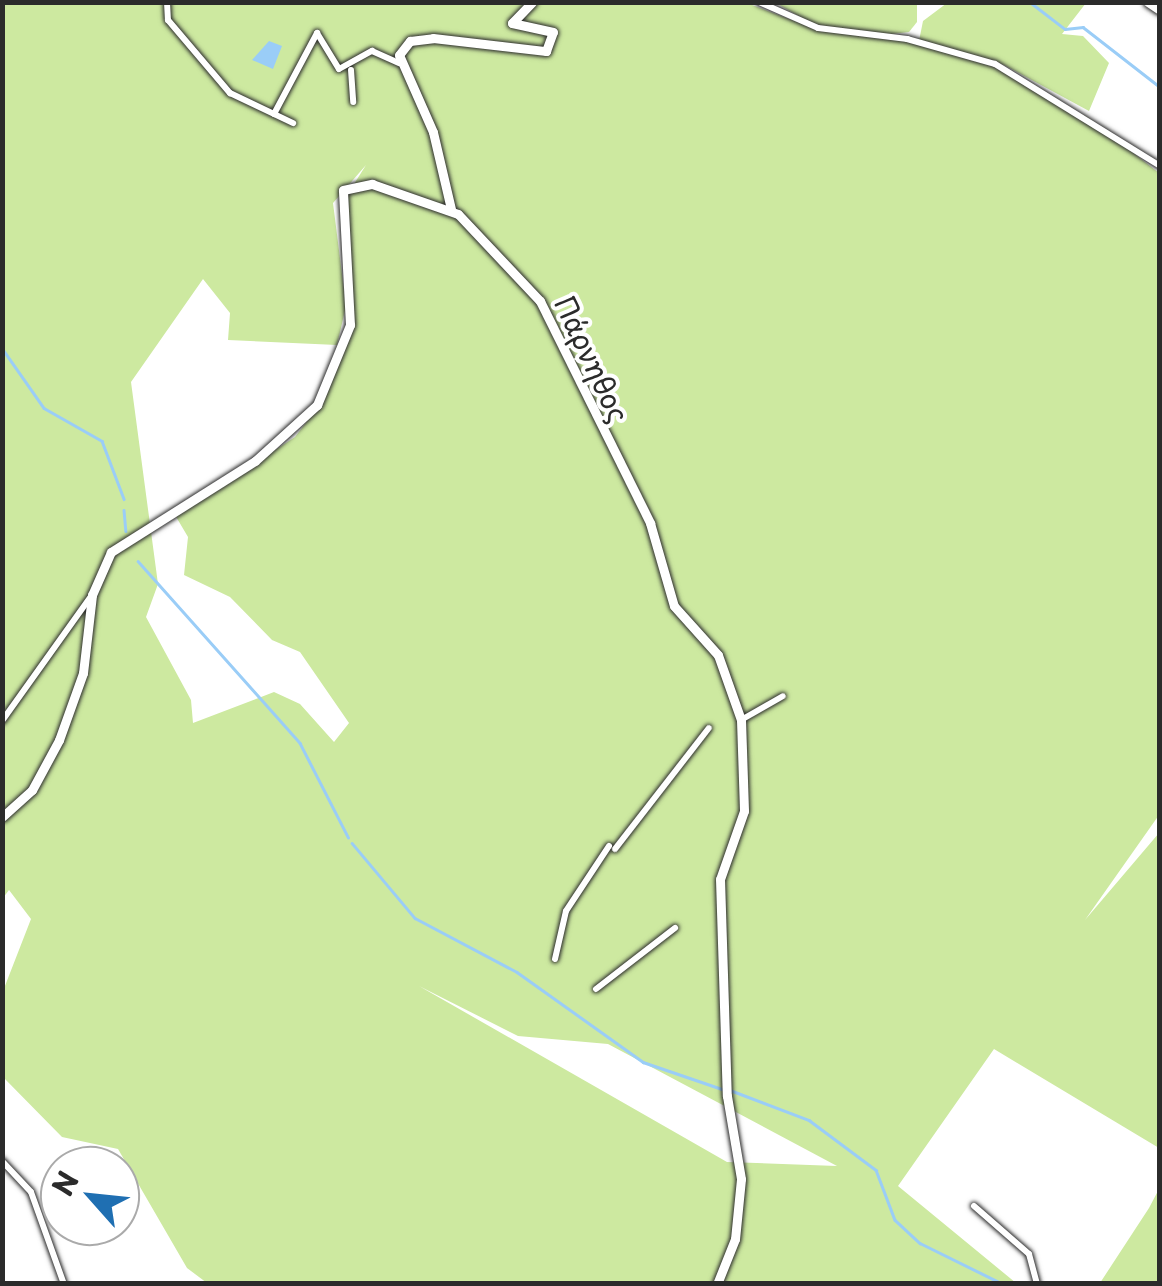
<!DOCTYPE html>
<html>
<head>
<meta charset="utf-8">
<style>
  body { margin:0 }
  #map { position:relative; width:1162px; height:1286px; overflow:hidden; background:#fff; font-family:"Playpen Sans",sans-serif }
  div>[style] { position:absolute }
  .green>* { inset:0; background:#cde9a0 }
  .water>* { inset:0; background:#9acdf7 }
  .stream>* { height:2.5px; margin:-1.25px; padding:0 1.25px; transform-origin:1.25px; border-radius:1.25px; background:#9acdf7 }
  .roads { filter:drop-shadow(0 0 2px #2b2b2b) drop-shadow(0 0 2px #2b2b2b) }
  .street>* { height:6px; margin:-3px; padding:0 3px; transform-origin:3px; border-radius:3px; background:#fff }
  .secondary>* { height:9px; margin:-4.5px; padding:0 4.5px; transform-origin:4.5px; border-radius:4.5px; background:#fff }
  span { translate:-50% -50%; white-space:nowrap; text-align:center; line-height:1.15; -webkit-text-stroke:8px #fff; paint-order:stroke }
  .street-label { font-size:28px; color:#2b2b2b }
  .frame { position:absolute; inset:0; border:5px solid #2b2b2b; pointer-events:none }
  .north { position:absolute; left:40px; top:1146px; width:100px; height:100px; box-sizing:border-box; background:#fff; border:2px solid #aaa; border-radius:50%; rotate:297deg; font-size:28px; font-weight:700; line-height:40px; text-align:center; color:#2b2b2b }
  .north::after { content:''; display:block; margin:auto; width:35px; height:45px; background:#1f6fb2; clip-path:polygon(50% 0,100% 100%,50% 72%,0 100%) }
</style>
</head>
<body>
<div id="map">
  <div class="green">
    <div style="clip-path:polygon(774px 2px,917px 3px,917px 22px,909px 32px,874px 36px,813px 24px)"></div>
    <div style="clip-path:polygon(evenodd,3px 3px,747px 3px,818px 30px,902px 40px,994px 67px,1087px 117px,1159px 173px,1159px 815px,1085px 920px,1159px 833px,1159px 1148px,994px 1049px,898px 1186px,1016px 1283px,207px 1283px,187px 1268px,118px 1149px,62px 1137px,3px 1077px,3px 991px,31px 919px,9px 890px,3px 898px,3px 3px,366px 165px,342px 203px,354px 306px,321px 403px,295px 437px,175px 515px,188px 537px,184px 575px,230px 597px,272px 640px,300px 652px,349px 723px,334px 742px,300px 704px,274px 692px,193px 723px,191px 700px,146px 617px,158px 584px,131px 382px,203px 279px,230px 313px,228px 340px,337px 345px,346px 306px,333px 203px,366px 165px,3px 3px,419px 986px,518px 1036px,608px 1044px,837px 1166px,727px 1162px,419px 986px)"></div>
    <div style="clip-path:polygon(947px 3px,1086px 3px,1062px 34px,1083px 36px,1109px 63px,1089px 111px,1004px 65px,919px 41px,923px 21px)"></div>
    <div style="clip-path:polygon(1159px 1189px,1159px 1283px,1100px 1283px,1149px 1208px)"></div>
  </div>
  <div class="water">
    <div style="clip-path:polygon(269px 41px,282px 46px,273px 69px,252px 60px)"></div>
  </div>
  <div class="stream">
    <div style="left:1030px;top:2px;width:44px;rotate:37.6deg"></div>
    <div style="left:1065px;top:29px;width:18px;rotate:-6deg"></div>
    <div style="left:1083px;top:27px;width:98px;rotate:37.9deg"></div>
    <div style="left:2px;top:348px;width:73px;rotate:55deg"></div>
    <div style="left:44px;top:408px;width:67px;rotate:29.6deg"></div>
    <div style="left:102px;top:441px;width:62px;rotate:69.2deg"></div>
    <div style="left:124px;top:510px;width:21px;rotate:85deg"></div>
    <div style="left:138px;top:561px;width:244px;rotate:48.3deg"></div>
    <div style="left:300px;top:743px;width:106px;rotate:62.9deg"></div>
    <div style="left:352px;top:843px;width:98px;rotate:50deg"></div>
    <div style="left:415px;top:918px;width:115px;rotate:27.9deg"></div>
    <div style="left:517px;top:972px;width:155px;rotate:35.5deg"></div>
    <div style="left:643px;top:1062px;width:83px;rotate:18.9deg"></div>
    <div style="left:730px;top:1090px;width:85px;rotate:20.8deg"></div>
    <div style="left:809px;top:1120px;width:84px;rotate:36.7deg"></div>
    <div style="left:876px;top:1170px;width:53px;rotate:69.2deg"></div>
    <div style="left:895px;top:1220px;width:34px;rotate:43deg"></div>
    <div style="left:920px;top:1243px;width:93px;rotate:26.3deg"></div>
  </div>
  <div class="roads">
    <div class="street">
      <div style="left:167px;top:2px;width:18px;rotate:87deg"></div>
      <div style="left:168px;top:20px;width:96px;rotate:49.7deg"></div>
      <div style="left:230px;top:93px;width:70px;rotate:25.5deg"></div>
      <div style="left:759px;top:2px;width:64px;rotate:23.8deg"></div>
      <div style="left:818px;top:28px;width:90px;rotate:7deg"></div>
      <div style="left:907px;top:39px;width:91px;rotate:15.9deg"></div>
      <div style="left:995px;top:64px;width:194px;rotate:31.7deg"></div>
      <div style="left:351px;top:70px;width:32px;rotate:86deg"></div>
      <div style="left:274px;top:114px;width:92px;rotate:-62deg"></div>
      <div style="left:317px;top:33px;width:42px;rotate:58.6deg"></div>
      <div style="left:339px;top:69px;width:38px;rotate:-29deg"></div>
      <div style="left:372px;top:51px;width:30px;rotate:24deg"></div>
      <div style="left:741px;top:720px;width:48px;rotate:-29.7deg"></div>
      <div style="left:2px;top:721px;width:153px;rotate:-54.5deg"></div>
      <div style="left:615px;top:849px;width:153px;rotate:-52.2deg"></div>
      <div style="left:555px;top:959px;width:49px;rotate:-77.1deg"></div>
      <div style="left:566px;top:911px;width:78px;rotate:-56.5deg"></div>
      <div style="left:596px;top:989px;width:100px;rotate:-37.7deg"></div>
      <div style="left:2px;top:1161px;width:42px;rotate:46.9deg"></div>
      <div style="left:31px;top:1192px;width:98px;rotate:70.3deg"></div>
      <div style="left:974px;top:1206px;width:73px;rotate:41.1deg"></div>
      <div style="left:1029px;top:1254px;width:31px;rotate:75deg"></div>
    </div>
    <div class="secondary">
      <div style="left:1148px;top:2px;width:14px;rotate:34deg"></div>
      <div style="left:451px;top:209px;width:79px;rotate:-103.2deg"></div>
      <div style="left:433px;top:132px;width:84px;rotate:-113.8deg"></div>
      <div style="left:399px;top:55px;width:18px;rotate:-52deg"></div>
      <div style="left:410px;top:41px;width:23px;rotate:-7deg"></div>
      <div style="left:433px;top:38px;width:114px;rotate:6.6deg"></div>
      <div style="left:546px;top:51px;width:20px;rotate:-70deg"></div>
      <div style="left:553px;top:32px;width:42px;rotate:-167.6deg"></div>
      <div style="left:512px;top:23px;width:29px;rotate:-46deg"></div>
      <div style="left:2px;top:817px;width:40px;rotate:-42deg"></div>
      <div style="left:32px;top:790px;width:57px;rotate:-61.6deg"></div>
      <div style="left:59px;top:740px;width:71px;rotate:-70.3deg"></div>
      <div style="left:83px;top:673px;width:79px;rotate:-83.4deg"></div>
      <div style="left:92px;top:595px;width:47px;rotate:-66.2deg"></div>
      <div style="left:111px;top:552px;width:170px;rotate:-32.3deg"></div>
      <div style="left:255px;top:461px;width:84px;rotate:-42.1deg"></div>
      <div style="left:317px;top:405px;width:87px;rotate:-67.6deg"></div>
      <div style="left:350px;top:325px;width:135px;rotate:-93deg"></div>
      <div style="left:343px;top:190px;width:30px;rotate:-12deg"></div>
      <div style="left:372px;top:184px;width:91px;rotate:19.2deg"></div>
      <div style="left:458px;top:214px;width:120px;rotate:46.7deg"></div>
      <div style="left:540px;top:301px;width:248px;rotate:63.6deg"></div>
      <div style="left:650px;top:523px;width:86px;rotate:73.9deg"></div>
      <div style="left:674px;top:606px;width:66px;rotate:48.1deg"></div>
      <div style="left:718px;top:655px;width:69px;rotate:70.5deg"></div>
      <div style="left:741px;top:720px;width:91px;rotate:88.1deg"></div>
      <div style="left:744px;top:811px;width:72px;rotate:109.4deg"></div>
      <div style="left:720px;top:879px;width:217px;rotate:88.2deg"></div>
      <div style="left:727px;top:1096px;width:84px;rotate:80.4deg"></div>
      <div style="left:741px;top:1179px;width:60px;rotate:95.7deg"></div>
      <div style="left:735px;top:1239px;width:48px;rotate:111.8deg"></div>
    </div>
  </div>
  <div class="street-label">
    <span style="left:592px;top:359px;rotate:65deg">Πάρνηθος</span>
  </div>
  <div class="frame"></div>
  <div class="north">N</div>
</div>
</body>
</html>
